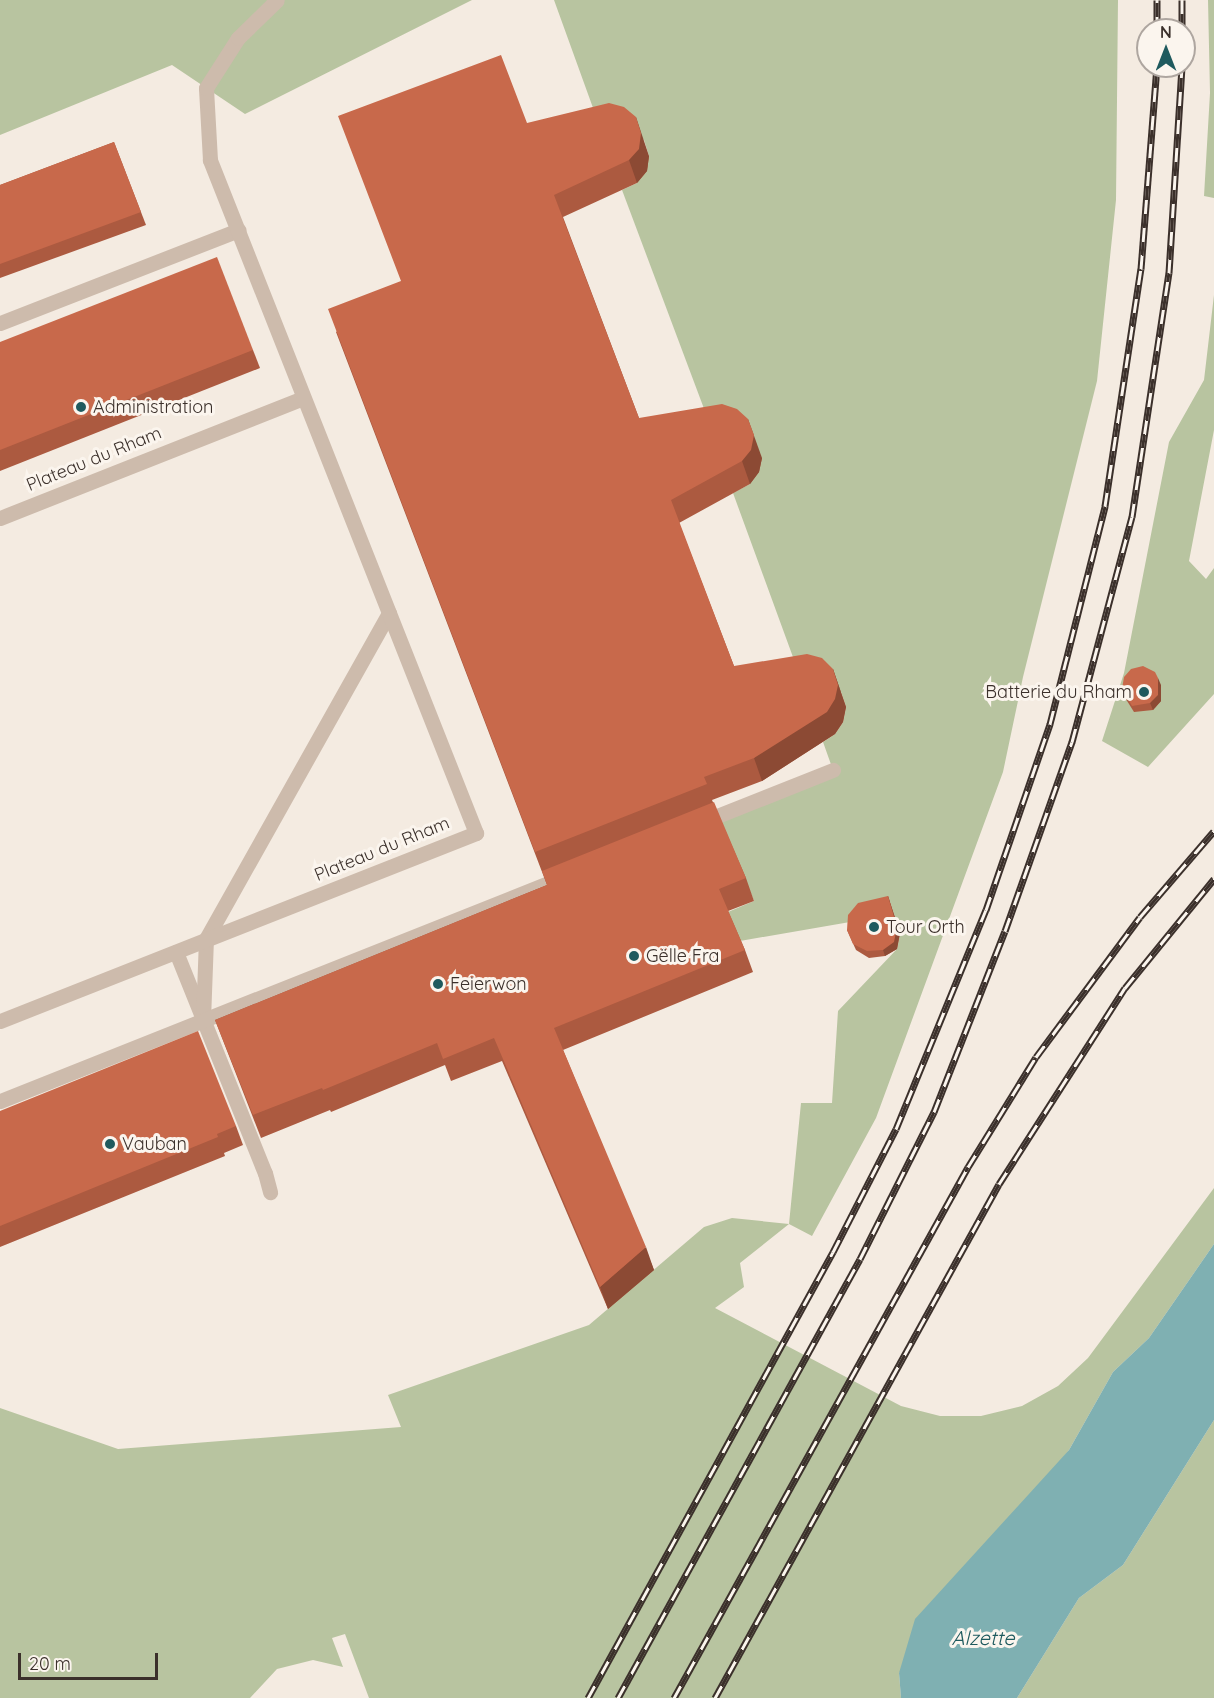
<!DOCTYPE html>
<html>
<head>
<meta charset="utf-8">
<style>
  body { margin:0 }
  #map { position:relative; width:1214px; height:1698px; overflow:hidden; background:#f4ebe1; font-family:Quicksand,sans-serif }
  div>[style] { position:absolute }
  .green>* { inset:0; background:#b8c4a0 }
  .water>* { inset:0; background:#7fb0b2 }
  .minor>* { height:15px; margin:-7.5px; padding:0 7.5px; transform-origin:7.5px; border-radius:7.5px; background:#cdbbac }
  .rail>* { height:7px; margin-top:-3.5px; transform-origin:0; background:repeating-linear-gradient(90deg,#fbf5ee 0 14px,#3b302b 0 28px); box-sizing:border-box; border-block:2px solid #3b302b }
  .wall>* { inset:0; background:#ac5a40 }
  .shaded-wall>* { inset:0; background:#8c4a34 }
  .building>* { inset:0; background:#c8694b }
  .dots>* { width:16px; height:16px; translate:-50% -50%; box-sizing:border-box; border:3px solid #fbf5ee; border-radius:50% }
  span { translate:-50% -50%; white-space:nowrap; text-align:center; line-height:1.15; -webkit-text-stroke:6px #fbf5ee; paint-order:stroke }
  .poi-label { font-size:18px; color:#3b302b }
  .left { translate:0 -50%; text-align:left }
  .right { translate:-100% -50%; text-align:right }
  .street-label { font-size:18px; color:#3b302b }
  .water-label { font-size:20px; color:#1f5a5e; font-style:italic }
  .north { position:absolute; left:1136px; top:18px; width:60px; height:60px; box-sizing:border-box; background:#fbf5ee; border:2px solid #aea6a0; border-radius:50%; rotate:0deg; font-size:16px; font-weight:700; line-height:24px; text-align:center; color:#3b302b }
  .north::after { content:''; display:block; margin:auto; width:21px; height:27px; background:#1f5a5e; clip-path:polygon(50% 0,100% 100%,50% 72%,0 100%) }
  .scale { position:absolute; left:18px; top:1653px; width:140px; height:27px; box-sizing:border-box; border:3px solid #3b302b; border-top:0; padding-left:8px; font-size:18px; line-height:21px; white-space:nowrap; color:#3b302b; -webkit-text-stroke:4px #fbf5ee; paint-order:stroke }
</style>
</head>
<body>
<div id="map">
  <div class="green">
    <div style="clip-path:polygon(0 0,472px 0,245px 114px,172px 65px,0 135px)"></div>
    <div style="clip-path:polygon(554px 0,1118px 0,1116px 200px,1097px 381px,1023px 677px,1003px 772px,876px 1118px,812px 1236px,789px 1224px,740px 1263px,744px 1287px,715px 1308px,901px 1406px,940px 1416px,981px 1416px,1022px 1406px,1058px 1386px,1088px 1358px,1214px 1188px,1214px 1244px,1149px 1338px,1113px 1372px,1069px 1450px,899px 1673px,901px 1698px,369px 1698px,345px 1634px,332px 1638px,343px 1667px,313px 1660px,277px 1669px,250px 1698px,0 1698px,0 1408px,118px 1449px,401px 1427px,388px 1395px,589px 1325px,704px 1227px,732px 1218px,789px 1224px,801px 1103px,832px 1103px,838px 1011px,897px 949px,900px 933px,890px 902px,850px 922px,740px 941px,728px 912px,754px 901px,719px 815px,833px 770px,823px 742px,835px 734px,843px 722px,846px 707px,841px 692px,801px 679px,733px 493px,750px 484px,712px 430px,622px 190px,637px 183px,649px 156px,644px 140px,632px 130px,601px 130px)"></div>
    <div style="clip-path:polygon(1208px 0,1214px 0,1214px 198px,1204px 196px,1210px 93px)"></div>
    <div style="clip-path:polygon(1214px 295px,1214px 430px,1189px 561px,1206px 579px,1214px 568px,1214px 694px,1148px 767px,1102px 741px,1124px 673px,1169px 442px,1204px 380px)"></div>
    <div style="clip-path:polygon(1214px 1420px,1214px 1698px,1017px 1698px,1079px 1598px,1123px 1565px)"></div>
  </div>
  <div class="water">
    <div style="clip-path:polygon(1214px 1244px,1214px 1420px,1123px 1565px,1079px 1598px,1017px 1698px,901px 1698px,899px 1673px,915px 1619px,1069px 1450px,1113px 1372px,1149px 1338px)"></div>
  </div>
  <div class="minor">
    <div style="left:0;top:323px;width:256px;rotate:-21.3deg"></div>
    <div style="left:0;top:518px;width:326px;rotate:-21.6deg"></div>
    <div style="left:702px;top:822px;width:141px;rotate:-21.7deg"></div>
    <div style="left:176px;top:952px;width:238px;rotate:68.1deg"></div>
    <div style="left:265px;top:1173px;width:20px;rotate:75deg"></div>
    <div style="left:203px;top:1020px;width:81px;rotate:-87.9deg"></div>
    <div style="left:206px;top:939px;width:374px;rotate:-60.7deg"></div>
    <div style="left:0;top:1021px;width:512px;rotate:-21.55deg"></div>
    <div style="left:476px;top:833px;width:724px;rotate:-111.57deg"></div>
    <div style="left:210px;top:160px;width:72px;rotate:-93.2deg"></div>
    <div style="left:206px;top:88px;width:59px;rotate:-57.4deg"></div>
    <div style="left:238px;top:38px;width:54px;rotate:-44.3deg"></div>
    <div style="left:0;top:1101px;width:609px;rotate:-21.68deg"></div>
  </div>
  <div class="rail">
    <div style="left:1182px;top:0;width:30px;rotate:90deg"></div>
    <div style="left:1157px;top:30px;width:30px;rotate:-90deg"></div>
    <div style="left:588px;top:1698px;width:509px;rotate:-61.22deg"></div>
    <div style="left:833px;top:1252px;width:138px;rotate:-62.9deg"></div>
    <div style="left:896px;top:1129px;width:237px;rotate:-67.7deg"></div>
    <div style="left:986px;top:910px;width:197px;rotate:-71deg"></div>
    <div style="left:1050px;top:724px;width:225px;rotate:-75.8deg"></div>
    <div style="left:1105px;top:506px;width:240px;rotate:-81.4deg"></div>
    <div style="left:1141px;top:269px;width:204px;rotate:-85.5deg"></div>
    <div style="left:618px;top:1698px;width:501px;rotate:-61.13deg"></div>
    <div style="left:860px;top:1259px;width:165px;rotate:-63.3deg"></div>
    <div style="left:934px;top:1112px;width:194px;rotate:-68.6deg"></div>
    <div style="left:1005px;top:931px;width:201px;rotate:-70.5deg"></div>
    <div style="left:1072px;top:742px;width:233px;rotate:-75.1deg"></div>
    <div style="left:1132px;top:517px;width:247px;rotate:-81.4deg"></div>
    <div style="left:1169px;top:273px;width:207px;rotate:-86.4deg"></div>
    <div style="left:674px;top:1698px;width:607px;rotate:-61.03deg"></div>
    <div style="left:968px;top:1167px;width:129px;rotate:-58.3deg"></div>
    <div style="left:1036px;top:1057px;width:174px;rotate:-53.4deg"></div>
    <div style="left:1140px;top:917px;width:113px;rotate:-49.3deg"></div>
    <div style="left:715px;top:1698px;width:587px;rotate:-61.08deg"></div>
    <div style="left:999px;top:1184px;width:233px;rotate:-57.3deg"></div>
    <div style="left:1125px;top:988px;width:141px;rotate:-50.8deg"></div>
  </div>
  <div class="wall">
    <div style="clip-path:polygon(527px 123px,649px 156px,647px 171px,637px 183px,563px 217px,639px 418px,762px 458px,759px 472px,750px 484px,679px 523px,734px 666px,833px 669px,846px 707px,843px 722px,835px 734px,762px 781px,712px 800px,746px 878px,754px 901px,728px 911px,745px 950px,753px 972px,563px 1050px,654px 1270px,608px 1309px,502px 1061px,451px 1081px,445px 1065px,331px 1112px,330px 1110px,261px 1138px,215px 1020px,547px 885px,336px 332px,401px 282px)"></div>
    <div style="clip-path:polygon(114px 142px,146px 225px,0 278px,0 185px)"></div>
    <div style="clip-path:polygon(0 342px,253px 350px,260px 368px,0 471px)"></div>
    <div style="clip-path:polygon(1161px 685px,1161px 701px,1153px 710px,1134px 712px,1124px 696px,1122px 689px)"></div>
    <div style="clip-path:polygon(888px 896px,900px 933px,897px 949px,885px 956px,869px 958px,856px 950px,847px 930px)"></div>
    <div style="clip-path:polygon(0 1111px,236px 1126px,243px 1145px,224px 1153px,225px 1156px,0 1247px)"></div>
  </div>
  <div class="shaded-wall">
    <div style="clip-path:polygon(636px 117px,649px 156px,647px 171px,637px 183px,629px 160px)"></div>
    <div style="clip-path:polygon(748px 419px,762px 458px,759px 472px,750px 484px,742px 461px)"></div>
    <div style="clip-path:polygon(833px 669px,846px 707px,843px 722px,835px 734px,762px 781px,754px 758px)"></div>
    <div style="clip-path:polygon(1158px 678px,1161px 685px,1161px 701px,1153px 710px,1150px 703px)"></div>
    <div style="clip-path:polygon(888px 896px,900px 933px,897px 949px,885px 956px,883px 950px)"></div>
    <div style="clip-path:polygon(646px 1247px,654px 1270px,608px 1309px,600px 1287px)"></div>
  </div>
  <div class="building">
    <div style="clip-path:polygon(501px 55px,527px 123px,609px 103px,624px 107px,636px 117px,641px 133px,639px 149px,629px 160px,554px 195px,639px 418px,722px 404px,737px 409px,748px 419px,754px 435px,751px 450px,742px 461px,671px 500px,734px 666px,807px 654px,822px 658px,833px 669px,838px 685px,835px 699px,827px 712px,754px 758px,704px 777px,707px 784px,535px 852px,328px 309px,401px 281px,338px 116px)"></div>
    <div style="clip-path:polygon(114px 142px,141px 212px,0 264px,0 185px)"></div>
    <div style="clip-path:polygon(217px 257px,253px 350px,0 450px,0 342px)"></div>
    <div style="clip-path:polygon(1143px 666px,1155px 672px,1158px 678px,1158px 695px,1150px 703px,1132px 706px,1122px 689px,1124px 677px,1131px 669px)"></div>
    <div style="clip-path:polygon(714px 802px,746px 878px,719px 889px,745px 950px,554px 1028px,646px 1247px,600px 1287px,494px 1038px,443px 1059px,437px 1043px,323px 1090px,322px 1088px,253px 1115px,215px 1020px,547px 885px,542px 871px)"></div>
    <div style="clip-path:polygon(888px 896px,897px 927px,894px 942px,883px 950px,867px 951px,853px 944px,847px 930px,848px 915px,858px 903px)"></div>
    <div style="clip-path:polygon(198px 1031px,236px 1126px,217px 1134px,218px 1137px,0 1226px,0 1111px)"></div>
  </div>
  <div class="dots">
    <div style="left:81px;top:407px;background:#1f5a5e"></div>
    <div style="left:1144px;top:692px;background:#1f5a5e"></div>
    <div style="left:874px;top:927px;background:#1f5a5e"></div>
    <div style="left:634px;top:956px;background:#1f5a5e"></div>
    <div style="left:438px;top:984px;background:#1f5a5e"></div>
    <div style="left:110px;top:1144px;background:#1f5a5e"></div>
  </div>
  <div class="poi-label">
    <span class="left" style="left:93px;top:407px">Administration</span>
    <span class="right" style="left:1132px;top:692px">Batterie du Rham</span>
    <span class="left" style="left:886px;top:927px">Tour Orth</span>
    <span class="left" style="left:646px;top:956px">Gëlle Fra</span>
    <span class="left" style="left:450px;top:984px">Feierwon</span>
    <span class="left" style="left:122px;top:1144px">Vauban</span>
  </div>
  <div class="street-label">
    <span style="left:94px;top:459px;rotate:-22deg">Plateau du Rham</span>
    <span style="left:382px;top:849px;rotate:-22deg">Plateau du Rham</span>
  </div>
  <div class="water-label">
    <span style="left:983px;top:1637px">Alzette</span>
  </div>
  <div class="north">N</div>
  <div class="scale">20 m</div>
</div>
</body>
</html>
